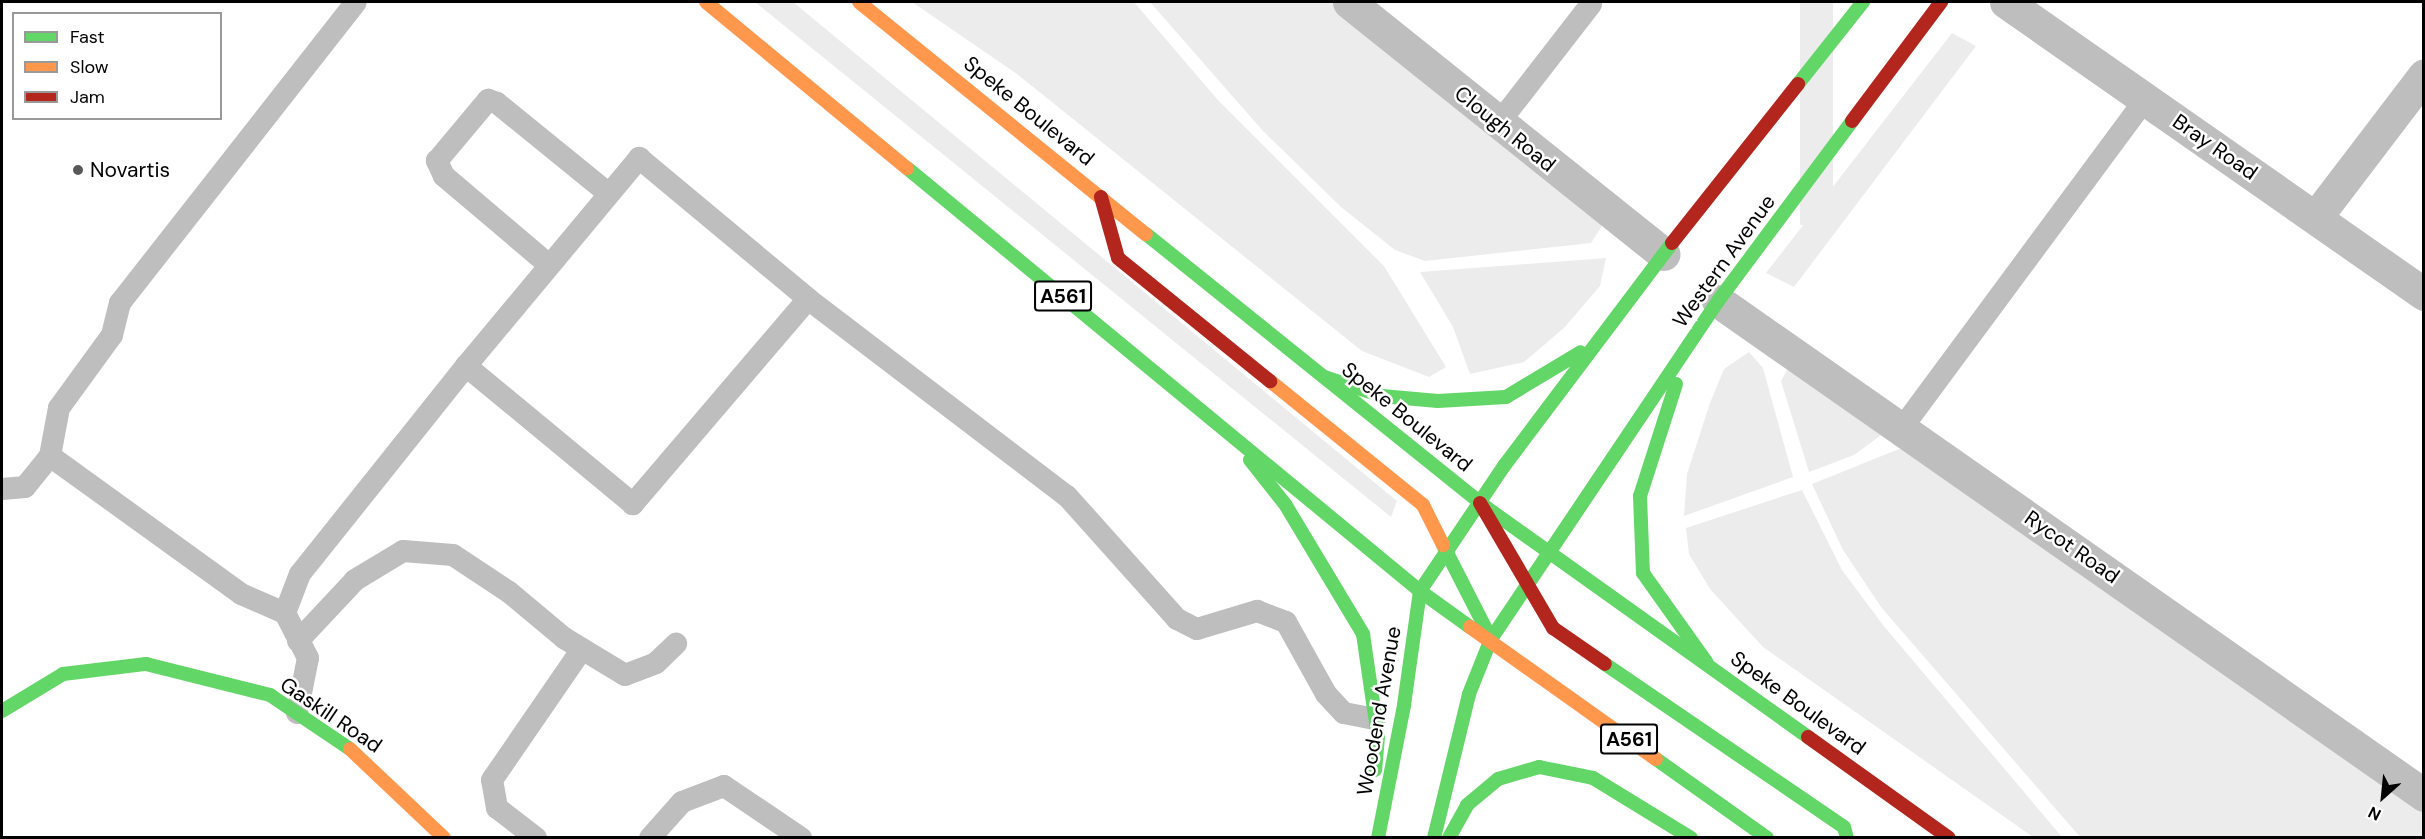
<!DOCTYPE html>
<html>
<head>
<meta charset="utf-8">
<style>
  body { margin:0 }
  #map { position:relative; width:2425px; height:839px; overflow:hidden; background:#fff; font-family:"DM Sans",sans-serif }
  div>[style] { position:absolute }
  .green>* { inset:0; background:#ececec; transform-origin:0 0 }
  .lane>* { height:22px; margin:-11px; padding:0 11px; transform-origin:11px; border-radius:11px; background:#bebebe }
  .street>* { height:33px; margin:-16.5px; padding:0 16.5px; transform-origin:16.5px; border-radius:16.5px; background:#bebebe }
  .fast>* { height:14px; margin:-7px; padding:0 7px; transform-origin:7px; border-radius:7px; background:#63d668 }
  .slow>* { height:14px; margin:-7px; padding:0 7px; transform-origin:7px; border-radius:7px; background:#ff974d }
  .jam>* { height:14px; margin:-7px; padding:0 7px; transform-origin:7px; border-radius:7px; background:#b3261e }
  .dots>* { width:16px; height:16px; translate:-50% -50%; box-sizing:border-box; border:3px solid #fff; border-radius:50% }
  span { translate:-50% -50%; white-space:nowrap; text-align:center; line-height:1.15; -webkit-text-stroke:5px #fff; paint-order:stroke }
  .shield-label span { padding:2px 4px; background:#fff; border:2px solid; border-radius:4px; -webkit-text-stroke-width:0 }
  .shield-label { font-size:20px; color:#000; font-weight:700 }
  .street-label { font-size:21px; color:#000 }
  .poi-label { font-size:21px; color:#000 }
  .left { translate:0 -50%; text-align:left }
  .frame { position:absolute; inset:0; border:3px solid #000; pointer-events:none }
  .legend { position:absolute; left:12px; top:12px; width:210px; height:108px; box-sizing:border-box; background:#fff; border:2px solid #999; margin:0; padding:8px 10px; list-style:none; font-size:18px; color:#000 }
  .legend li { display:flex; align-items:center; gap:12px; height:30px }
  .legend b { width:30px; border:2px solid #999 }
  .north { position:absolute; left:2353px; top:767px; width:60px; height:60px; -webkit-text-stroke:4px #fff; paint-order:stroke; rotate:207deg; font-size:16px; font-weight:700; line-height:24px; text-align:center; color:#000 }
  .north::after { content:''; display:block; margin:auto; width:21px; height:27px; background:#000; clip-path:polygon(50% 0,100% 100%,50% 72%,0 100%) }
</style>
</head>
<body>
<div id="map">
  <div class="green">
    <div style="clip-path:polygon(755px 2px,793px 2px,1397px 501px,1391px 517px)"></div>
    <div style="clip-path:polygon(912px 2px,1134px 2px,1217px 99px,1384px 266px,1446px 367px,1429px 377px,1362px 351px,1017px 74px)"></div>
    <div style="clip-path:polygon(1150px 2px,1334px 2px,1604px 223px,1591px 243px,1425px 261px,1395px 250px,1341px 207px,1263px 131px)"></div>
    <div style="left:1800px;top:2px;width:33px;height:223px"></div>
    <div style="clip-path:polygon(1952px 33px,1976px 46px,1794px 287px,1766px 273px)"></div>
    <div style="clip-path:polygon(1606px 258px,1600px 286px,1564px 328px,1524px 362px,1470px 374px,1453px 327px,1420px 272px)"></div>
    <div style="clip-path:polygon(1749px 352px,1763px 368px,1793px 477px,1684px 516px,1687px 474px,1710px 403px,1724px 369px)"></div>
    <div style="clip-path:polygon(1790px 365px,1884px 433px,1854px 455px,1809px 472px,1781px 381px)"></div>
    <div style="clip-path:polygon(1904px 447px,2423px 812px,2423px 837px,2080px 837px,1881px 607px,1843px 550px,1812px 484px)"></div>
    <div style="clip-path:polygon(1802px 490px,1842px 570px,1883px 625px,2062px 837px,2033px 837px,1763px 647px,1710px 589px,1689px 554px,1686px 528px)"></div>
  </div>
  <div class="lane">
    <div style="left:1498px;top:124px;width:152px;rotate:-52.2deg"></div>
    <div style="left:549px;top:265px;width:138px;rotate:-139.7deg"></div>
    <div style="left:444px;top:176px;width:17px;rotate:-115deg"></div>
    <div style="left:437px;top:161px;width:80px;rotate:-50.1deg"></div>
    <div style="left:488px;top:100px;width:9px;rotate:18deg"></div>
    <div style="left:497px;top:103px;width:144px;rotate:39.1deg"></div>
    <div style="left:808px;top:299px;width:325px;rotate:37.3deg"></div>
    <div style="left:1067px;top:496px;width:165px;rotate:48.2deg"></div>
    <div style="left:1177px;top:619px;width:22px;rotate:27deg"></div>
    <div style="left:1197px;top:629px;width:63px;rotate:-16.7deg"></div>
    <div style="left:1257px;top:611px;width:31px;rotate:21deg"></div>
    <div style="left:1286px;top:622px;width:82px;rotate:60.9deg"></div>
    <div style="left:1326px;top:694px;width:26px;rotate:47deg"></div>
    <div style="left:1344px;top:713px;width:32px;rotate:11deg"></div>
    <div style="left:1902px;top:428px;width:410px;rotate:-53.5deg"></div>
    <div style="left:50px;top:456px;width:49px;rotate:-79.4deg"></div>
    <div style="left:59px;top:408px;width:90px;rotate:-54deg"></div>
    <div style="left:112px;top:335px;width:33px;rotate:-76deg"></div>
    <div style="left:120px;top:303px;width:382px;rotate:-51.9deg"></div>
    <div style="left:2px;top:489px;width:23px;rotate:-5deg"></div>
    <div style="left:25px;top:487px;width:40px;rotate:-51deg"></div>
    <div style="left:50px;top:456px;width:236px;rotate:35.8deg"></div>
    <div style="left:241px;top:594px;width:48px;rotate:23.4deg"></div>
    <div style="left:298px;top:641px;width:83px;rotate:-46.9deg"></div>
    <div style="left:355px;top:580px;width:56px;rotate:-31.1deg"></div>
    <div style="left:403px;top:551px;width:50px;rotate:4.6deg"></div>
    <div style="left:453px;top:555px;width:67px;rotate:33.5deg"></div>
    <div style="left:509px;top:592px;width:72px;rotate:39.9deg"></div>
    <div style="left:564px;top:638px;width:71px;rotate:31.2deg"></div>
    <div style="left:625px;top:675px;width:33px;rotate:-21deg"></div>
    <div style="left:656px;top:663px;width:28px;rotate:-44deg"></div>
    <div style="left:297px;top:713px;width:56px;rotate:-78.7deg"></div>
    <div style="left:308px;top:658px;width:51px;rotate:-117.1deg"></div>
    <div style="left:285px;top:613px;width:42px;rotate:-69deg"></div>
    <div style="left:300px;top:574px;width:266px;rotate:-51.4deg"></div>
    <div style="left:466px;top:366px;width:271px;rotate:-50.2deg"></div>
    <div style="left:639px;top:158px;width:220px;rotate:39.8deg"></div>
    <div style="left:808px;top:299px;width:270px;rotate:130.5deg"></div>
    <div style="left:633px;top:504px;width:217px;rotate:-140.4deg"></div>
    <div style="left:536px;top:838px;width:49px;rotate:-142.4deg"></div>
    <div style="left:497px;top:808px;width:28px;rotate:-100deg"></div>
    <div style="left:492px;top:780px;width:159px;rotate:-55.5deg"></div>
    <div style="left:650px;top:838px;width:48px;rotate:-48.4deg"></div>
    <div style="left:682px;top:802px;width:45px;rotate:-20.9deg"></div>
    <div style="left:724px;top:786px;width:93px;rotate:34deg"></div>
  </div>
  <div class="street">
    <div style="left:1349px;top:2px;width:403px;rotate:38.7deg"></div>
    <div style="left:2006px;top:2px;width:510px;rotate:34.94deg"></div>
    <div style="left:2316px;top:217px;width:178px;rotate:-52.7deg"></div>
    <div style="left:1718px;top:301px;width:862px;rotate:34.98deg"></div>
  </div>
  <div class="fast">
    <div style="left:1798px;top:84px;width:105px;rotate:-51.6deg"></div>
    <div style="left:907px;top:168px;width:665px;rotate:39.51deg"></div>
    <div style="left:1420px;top:591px;width:62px;rotate:35.8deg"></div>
    <div style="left:1146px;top:234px;width:429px;rotate:38.8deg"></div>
    <div style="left:1480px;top:503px;width:403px;rotate:35.5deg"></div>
    <div style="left:1324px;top:377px;width:61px;rotate:18.1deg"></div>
    <div style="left:1382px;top:396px;width:56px;rotate:5.1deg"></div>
    <div style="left:1438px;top:401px;width:68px;rotate:-3.4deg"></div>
    <div style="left:1506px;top:397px;width:87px;rotate:-31deg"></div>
    <div style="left:1676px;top:384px;width:118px;rotate:107.8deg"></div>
    <div style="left:1640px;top:496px;width:77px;rotate:87.8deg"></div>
    <div style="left:1643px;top:573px;width:110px;rotate:54.6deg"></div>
    <div style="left:1250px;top:460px;width:56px;rotate:51.5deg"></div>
    <div style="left:1285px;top:504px;width:152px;rotate:59deg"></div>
    <div style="left:1363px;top:634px;width:104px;rotate:81.7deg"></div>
    <div style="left:1378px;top:737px;width:33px;rotate:95deg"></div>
    <div style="left:1443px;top:545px;width:106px;rotate:62.9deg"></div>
    <div style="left:1605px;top:664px;width:289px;rotate:34.3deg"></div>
    <div style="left:1844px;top:827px;width:11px;rotate:75deg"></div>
    <div style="left:2px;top:711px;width:71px;rotate:-31.2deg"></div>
    <div style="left:63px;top:674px;width:84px;rotate:-6.9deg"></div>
    <div style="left:146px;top:664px;width:128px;rotate:14deg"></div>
    <div style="left:270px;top:695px;width:97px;rotate:34deg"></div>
    <div style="left:1656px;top:759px;width:136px;rotate:35.4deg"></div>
    <div style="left:1378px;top:838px;width:136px;rotate:-78.9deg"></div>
    <div style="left:1404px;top:705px;width:115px;rotate:-82deg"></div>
    <div style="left:1420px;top:591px;width:151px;rotate:-56.1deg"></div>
    <div style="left:1504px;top:466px;width:279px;rotate:-53deg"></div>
    <div style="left:1434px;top:838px;width:148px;rotate:-76.3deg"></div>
    <div style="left:1469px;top:694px;width:59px;rotate:-68.2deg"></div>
    <div style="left:1491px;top:639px;width:407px;rotate:-56.1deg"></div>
    <div style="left:1718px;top:301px;width:224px;rotate:-53.3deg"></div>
    <div style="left:1449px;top:838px;width:38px;rotate:-61deg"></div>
    <div style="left:1467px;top:805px;width:40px;rotate:-40deg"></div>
    <div style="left:1498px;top:779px;width:43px;rotate:-16.3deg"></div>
    <div style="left:1539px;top:767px;width:55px;rotate:11.5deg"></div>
    <div style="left:1593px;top:778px;width:115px;rotate:31.5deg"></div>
  </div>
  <div class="slow">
    <div style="left:706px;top:2px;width:261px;rotate:39.6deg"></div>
    <div style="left:859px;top:2px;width:369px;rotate:39deg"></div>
    <div style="left:1270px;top:381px;width:197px;rotate:39deg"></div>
    <div style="left:1423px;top:505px;width:45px;rotate:63.4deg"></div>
    <div style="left:1470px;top:627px;width:228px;rotate:35.4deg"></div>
    <div style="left:350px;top:749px;width:129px;rotate:43.4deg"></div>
  </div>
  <div class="jam">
    <div style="left:1852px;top:121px;width:149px;rotate:-53.2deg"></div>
    <div style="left:1101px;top:197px;width:63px;rotate:74.4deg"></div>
    <div style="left:1118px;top:258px;width:196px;rotate:39deg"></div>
    <div style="left:1672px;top:243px;width:203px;rotate:-51.6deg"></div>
    <div style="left:1480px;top:503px;width:145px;rotate:59.7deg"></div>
    <div style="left:1553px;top:628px;width:63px;rotate:34.7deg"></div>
    <div style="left:1808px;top:737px;width:173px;rotate:35.6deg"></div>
  </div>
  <div class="dots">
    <div style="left:78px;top:170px;background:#595959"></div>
  </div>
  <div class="shield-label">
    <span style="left:1063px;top:296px">A561</span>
    <span style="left:1629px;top:739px">A561</span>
  </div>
  <div class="street-label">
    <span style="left:1029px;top:111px;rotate:39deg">Speke Boulevard</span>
    <span style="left:1505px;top:129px;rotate:39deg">Clough Road</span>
    <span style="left:2215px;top:147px;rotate:35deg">Bray Road</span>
    <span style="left:1724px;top:261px;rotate:-54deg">Western Avenue</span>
    <span style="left:1407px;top:417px;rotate:39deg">Speke Boulevard</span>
    <span style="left:2072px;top:547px;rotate:35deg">Rycot Road</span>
    <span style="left:1798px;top:703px;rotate:36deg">Speke Boulevard</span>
    <span style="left:1379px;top:711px;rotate:-80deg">Woodend Avenue</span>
    <span style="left:331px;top:715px;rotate:34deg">Gaskill Road</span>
  </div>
  <div class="poi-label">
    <span class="left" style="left:90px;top:170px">Novartis</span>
  </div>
  <div class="frame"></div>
  <ul class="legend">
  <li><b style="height:8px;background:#63d668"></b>Fast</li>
  <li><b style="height:8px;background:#ff974d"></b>Slow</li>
  <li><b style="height:8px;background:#b3261e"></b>Jam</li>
  </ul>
  <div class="north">N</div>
</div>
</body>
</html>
